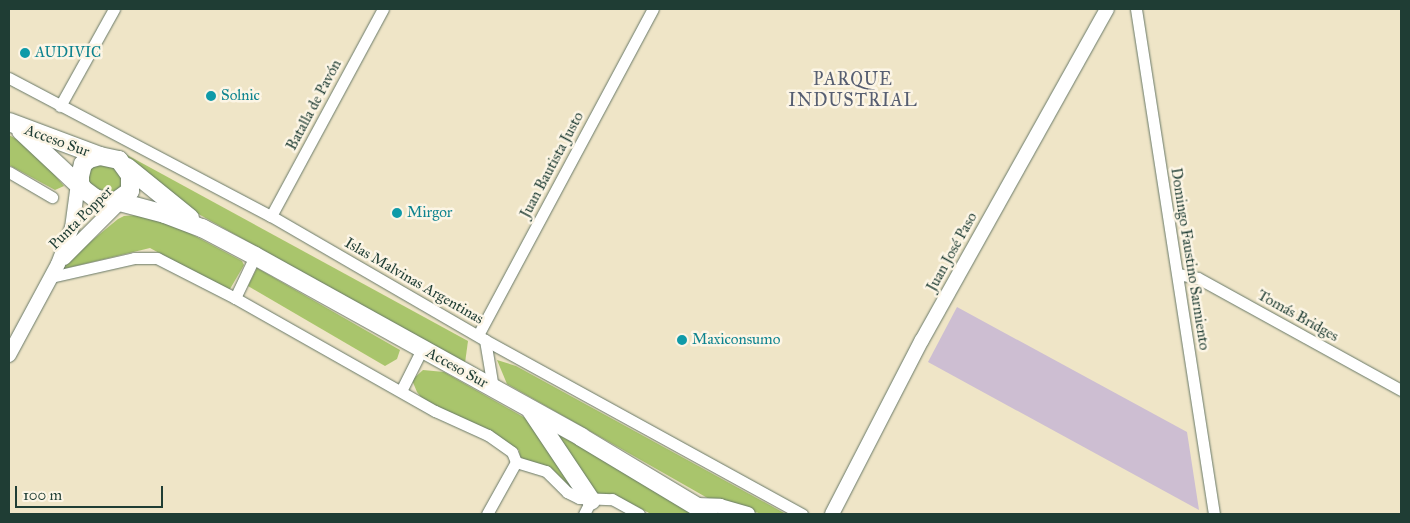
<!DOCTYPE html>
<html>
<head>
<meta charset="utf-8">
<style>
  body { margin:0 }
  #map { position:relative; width:1410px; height:523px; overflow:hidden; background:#efe5c7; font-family:"IM FELL Great Primer",serif }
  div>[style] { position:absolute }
  .industrial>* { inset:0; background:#cdbed2 }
  .green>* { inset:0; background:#a9c56c }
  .roads { filter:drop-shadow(0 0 1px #687867) drop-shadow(0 0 1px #687867) }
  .minor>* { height:11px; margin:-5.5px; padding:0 5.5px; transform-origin:5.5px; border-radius:5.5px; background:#fff }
  .tertiary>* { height:14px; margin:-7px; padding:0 7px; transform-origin:7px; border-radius:7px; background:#fff }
  .primary>* { height:18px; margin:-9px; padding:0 9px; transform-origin:9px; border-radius:9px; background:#fff }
  .dots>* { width:14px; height:14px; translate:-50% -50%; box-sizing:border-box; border:2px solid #fcf5e5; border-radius:50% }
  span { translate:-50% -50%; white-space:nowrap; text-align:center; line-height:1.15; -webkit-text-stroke:5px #fcf5e5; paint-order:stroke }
  .culture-label { font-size:15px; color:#0d838f }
  .left { translate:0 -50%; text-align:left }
  .street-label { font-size:15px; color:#1f3d34 }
  .quarter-label { font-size:18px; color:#565e71; letter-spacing:1px }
  .frame { position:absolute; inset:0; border:10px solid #1f3d34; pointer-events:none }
  .scale { position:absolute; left:15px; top:486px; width:148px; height:22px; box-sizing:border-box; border:2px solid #1f3d34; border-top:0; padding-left:6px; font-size:15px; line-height:18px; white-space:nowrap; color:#1f3d34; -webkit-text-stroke:4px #fcf5e5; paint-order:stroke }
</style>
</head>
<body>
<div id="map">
  <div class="industrial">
    <div style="clip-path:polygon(957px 307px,1187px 432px,1199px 510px,928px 362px)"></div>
  </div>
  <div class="green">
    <div style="clip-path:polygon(9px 135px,32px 148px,64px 186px,55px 190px,9px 165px)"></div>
    <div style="clip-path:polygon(118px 150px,468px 341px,465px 363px,168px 197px)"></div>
    <div style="clip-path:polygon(111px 163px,124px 179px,121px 192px,105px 195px,89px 186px,87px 170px,91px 165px)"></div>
    <div style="clip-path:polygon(139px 215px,165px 220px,242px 261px,244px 265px,230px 289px,227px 290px,150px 248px,63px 269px,72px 257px,118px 219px,124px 216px)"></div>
    <div style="clip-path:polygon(257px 268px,400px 350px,397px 359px,385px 366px,248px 286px)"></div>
    <div style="clip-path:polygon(497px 360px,516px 366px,786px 514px,762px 514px,711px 500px,507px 384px)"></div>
    <div style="clip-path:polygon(423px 370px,444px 372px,534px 423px,579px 494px,520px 457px,519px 450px,495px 436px,424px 401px,417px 392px,412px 380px)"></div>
    <div style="clip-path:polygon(549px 430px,637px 476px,694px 514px,651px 514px,630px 503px,595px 493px)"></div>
  </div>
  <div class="roads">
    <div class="minor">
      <div style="left:1136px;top:9px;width:511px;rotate:81.22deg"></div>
      <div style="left:9px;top:78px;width:296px;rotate:27.8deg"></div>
      <div style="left:271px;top:216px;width:247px;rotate:30.1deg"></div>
      <div style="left:485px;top:340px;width:362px;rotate:28.8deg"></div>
      <div style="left:60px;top:106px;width:111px;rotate:-60.9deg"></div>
      <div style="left:9px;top:172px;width:50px;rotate:30.2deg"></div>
      <div style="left:271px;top:216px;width:235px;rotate:-61.6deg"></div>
      <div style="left:1178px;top:274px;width:20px;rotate:11deg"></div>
      <div style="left:1198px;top:278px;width:232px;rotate:28.9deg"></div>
      <div style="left:51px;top:277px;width:85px;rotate:-12.9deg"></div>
      <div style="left:134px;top:258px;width:23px"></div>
      <div style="left:157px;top:258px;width:88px;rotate:27.1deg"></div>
      <div style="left:235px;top:298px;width:230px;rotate:29.5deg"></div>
      <div style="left:435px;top:411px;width:58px;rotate:24.4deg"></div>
      <div style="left:488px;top:435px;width:29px;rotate:35deg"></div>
      <div style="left:512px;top:452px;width:11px;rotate:68deg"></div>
      <div style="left:235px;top:298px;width:47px;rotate:-64.5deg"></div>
      <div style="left:478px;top:335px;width:370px;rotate:-61.8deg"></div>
      <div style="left:485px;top:340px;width:49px;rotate:80.5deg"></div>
      <div style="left:401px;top:391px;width:47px;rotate:-63.4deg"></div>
      <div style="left:516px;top:462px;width:31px;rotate:17deg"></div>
      <div style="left:546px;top:471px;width:30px;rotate:45deg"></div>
      <div style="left:567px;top:492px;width:13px;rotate:27deg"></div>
      <div style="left:579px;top:498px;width:33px;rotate:2deg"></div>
      <div style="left:612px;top:499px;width:31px;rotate:29deg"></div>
      <div style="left:487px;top:514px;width:60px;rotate:-60.9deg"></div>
      <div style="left:584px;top:514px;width:16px;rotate:-63deg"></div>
    </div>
    <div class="tertiary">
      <div style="left:64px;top:258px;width:88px;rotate:-45deg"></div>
      <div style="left:9px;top:355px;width:103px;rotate:-61.7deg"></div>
      <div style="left:58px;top:264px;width:39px;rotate:-69deg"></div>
      <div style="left:72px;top:228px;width:52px;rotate:-82.3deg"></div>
      <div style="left:696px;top:505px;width:24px;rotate:2deg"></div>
      <div style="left:720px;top:506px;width:29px;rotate:16deg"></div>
      <div style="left:832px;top:514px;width:196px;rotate:-62.7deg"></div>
      <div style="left:922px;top:340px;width:379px;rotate:-60.8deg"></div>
    </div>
    <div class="primary">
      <div style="left:9px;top:122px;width:97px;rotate:20.5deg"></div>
      <div style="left:21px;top:131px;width:85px;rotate:43.1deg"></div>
      <div style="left:100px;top:156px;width:19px;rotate:12deg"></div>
      <div style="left:119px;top:160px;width:19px;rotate:54deg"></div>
      <div style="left:130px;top:175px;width:16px;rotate:90deg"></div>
      <div style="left:130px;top:191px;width:17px;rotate:144deg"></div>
      <div style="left:116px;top:201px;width:7px;rotate:172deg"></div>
      <div style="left:109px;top:202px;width:15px;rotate:-164deg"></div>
      <div style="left:95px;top:198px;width:15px;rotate:-143deg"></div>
      <div style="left:83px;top:189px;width:7px;rotate:-117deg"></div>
      <div style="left:80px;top:183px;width:7px;rotate:-90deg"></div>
      <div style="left:80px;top:176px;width:12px;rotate:-76deg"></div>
      <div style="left:83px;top:164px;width:8px;rotate:-40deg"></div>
      <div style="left:89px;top:159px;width:11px;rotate:-15deg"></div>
      <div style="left:127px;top:167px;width:81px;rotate:39deg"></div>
      <div style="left:116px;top:201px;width:51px;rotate:14.9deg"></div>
      <div style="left:165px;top:214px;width:40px;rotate:21deg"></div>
      <div style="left:202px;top:228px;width:60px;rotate:27.8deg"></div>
      <div style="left:255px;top:256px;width:373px;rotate:29deg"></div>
      <div style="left:581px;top:437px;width:149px;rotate:31deg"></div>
      <div style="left:530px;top:409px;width:110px;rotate:56.2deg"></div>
    </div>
  </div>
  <div class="dots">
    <div style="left:25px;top:53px;background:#0f9aa8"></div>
    <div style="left:211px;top:96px;background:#0f9aa8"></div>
    <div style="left:397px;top:213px;background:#0f9aa8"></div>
    <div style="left:682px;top:340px;background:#0f9aa8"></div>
  </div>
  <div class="culture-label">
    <span class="left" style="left:35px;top:53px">AUDIVIC</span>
    <span class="left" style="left:221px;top:96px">Solnic</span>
    <span class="left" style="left:407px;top:213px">Mirgor</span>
    <span class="left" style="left:692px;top:340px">Maxiconsumo</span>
  </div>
  <div class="street-label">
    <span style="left:314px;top:105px;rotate:-62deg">Batalla de Pavón</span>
    <span style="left:57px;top:141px;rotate:20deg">Acceso Sur</span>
    <span style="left:552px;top:165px;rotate:-62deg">Juan Bautista Justo</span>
    <span style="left:81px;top:218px;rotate:-45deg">Punta Popper</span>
    <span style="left:952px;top:252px;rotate:-61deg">Juan José Paso</span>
    <span style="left:1190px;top:259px;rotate:81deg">Domingo Faustino Sarmiento</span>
    <span style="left:414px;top:281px;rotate:30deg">Islas Malvinas Argentinas</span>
    <span style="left:1298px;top:316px;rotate:29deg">Tomás Bridges</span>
    <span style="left:457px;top:368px;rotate:29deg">Acceso Sur</span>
  </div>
  <div class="quarter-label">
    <span style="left:853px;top:90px">PARQUE<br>INDUSTRIAL</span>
  </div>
  <div class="frame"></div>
  <div class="scale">100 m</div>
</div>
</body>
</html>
